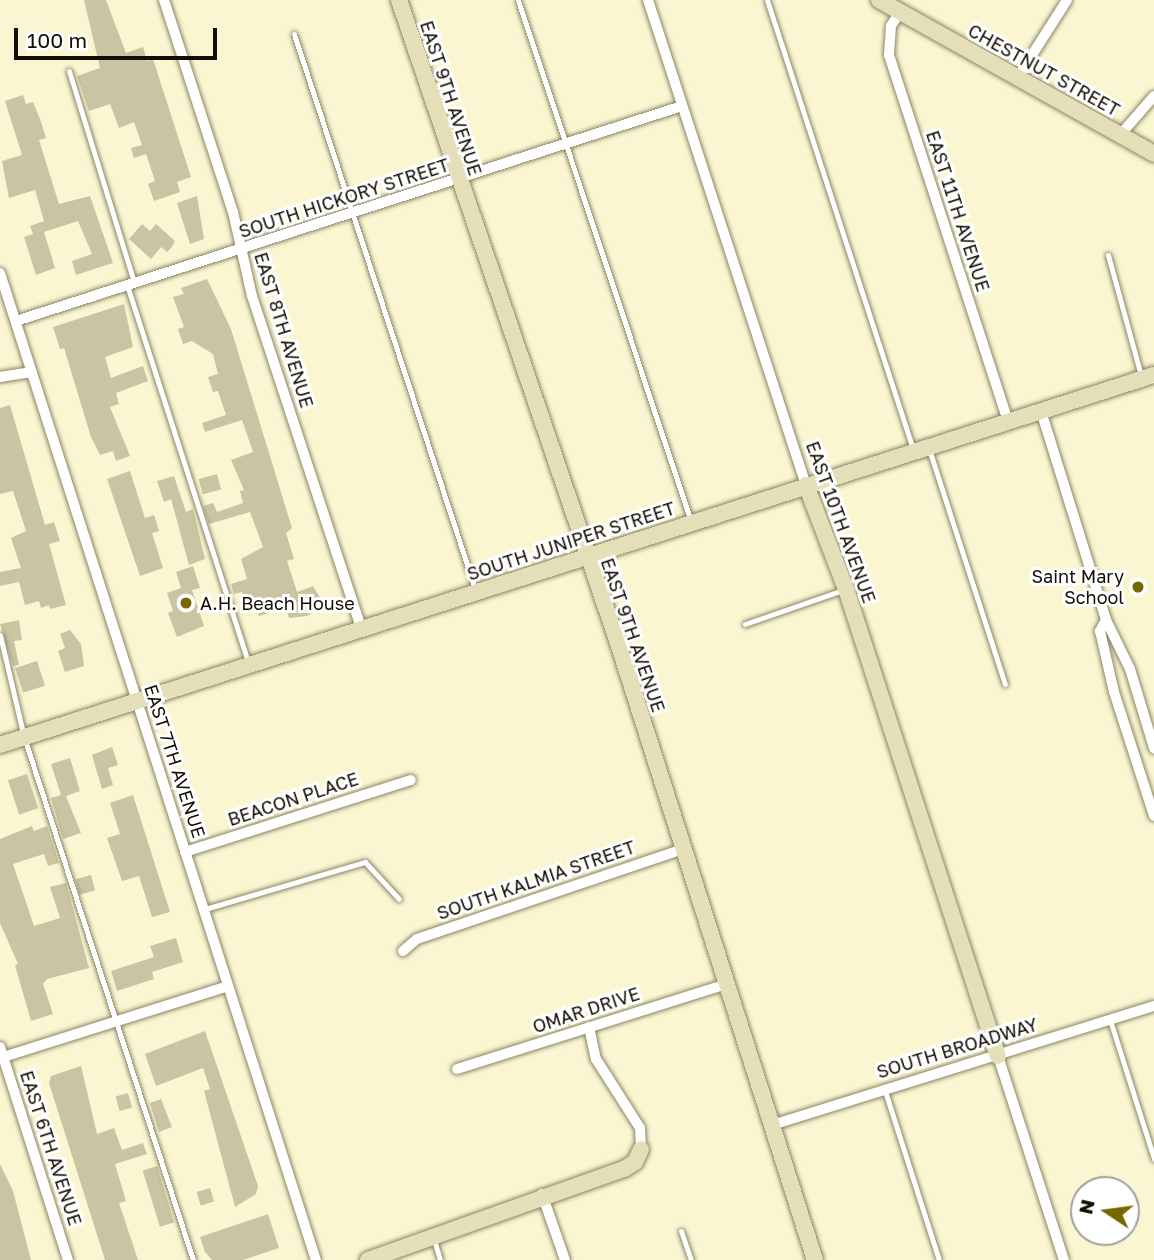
<!DOCTYPE html>
<html>
<head>
<meta charset="utf-8">
<style>
  body { margin:0 }
  #map { position:relative; width:1154px; height:1260px; overflow:hidden; background:#faf6d2; font-family:"Golos Text",sans-serif }
  div>[style] { position:absolute }
  .building>* { inset:0; background:#c9c4a2; transform-origin:0 0 }
  .roads { filter:drop-shadow(0 0 2px #8a8565) drop-shadow(0 0 2px #8a8565) }
  .lane>* { height:5px; margin:-2.5px; padding:0 2.5px; transform-origin:2.5px; border-radius:2.5px; background:#fff }
  .street>* { height:10px; margin:-5px; padding:0 5px; transform-origin:5px; border-radius:5px; background:#fff }
  .secondary>* { height:16px; margin:-8px; padding:0 8px; transform-origin:8px; border-radius:8px; background:#e4dfb9 }
  .dots>* { width:19px; height:19px; translate:-50% -50%; box-sizing:border-box; border:4px solid #fff; border-radius:50% }
  span { translate:-50% -50%; white-space:nowrap; text-align:center; line-height:1.15; -webkit-text-stroke:6px #fff; paint-order:stroke }
  .street-label { font-size:18px; color:#110f04 }
  .poi-label { font-size:18px; color:#110f04 }
  .right { translate:-100% -50%; text-align:right }
  .left { translate:0 -50%; text-align:left }
  .north { position:absolute; left:1070px; top:1176px; width:70px; height:70px; box-sizing:border-box; background:#fff; border:2px solid #a09f9b; border-radius:50%; rotate:283deg; font-size:19px; font-weight:700; line-height:28px; text-align:center; color:#110f04 }
  .north::after { content:''; display:block; margin:auto; width:24px; height:32px; background:#756800; clip-path:polygon(50% 0,100% 100%,50% 72%,0 100%) }
  .scale { position:absolute; left:14px; top:28px; width:203px; height:32px; box-sizing:border-box; border:4px solid #110f04; border-top:0; padding-left:9px; font-size:21px; line-height:24px; white-space:nowrap; color:#110f04; -webkit-text-stroke:5px #fff; paint-order:stroke }
</style>
</head>
<body>
<div id="map">
  <div class="building">
    <div style="clip-path:polygon(84px 0,106px 0,126px 53px,143px 47px,147px 61px,153px 59px,191px 177px,177px 182px,180px 192px,154px 201px,148px 184px,155px 181px,146px 154px,134px 158px,131px 148px,142px 145px,134px 122px,119px 128px,110px 104px,89px 111px,77px 76px,100px 68px)"></div>
    <div style="clip-path:polygon(23px 95px,26px 104px,33px 102px,40px 119px,46px 138px,39px 140px,59px 204px,90px 196px,113px 263px,76px 275px,72px 261px,92px 254px,78px 221px,44px 232px,55px 268px,36px 275px,24px 237px,33px 234px,30px 226px,44px 221px,35px 190px,9px 198px,2px 161px,22px 155px,5px 101px)"></div>
    <div style="clip-path:polygon(197px 196px,204px 239px,190px 244px,177px 203px)"></div>
    <div style="clip-path:polygon(142px 224px,150px 231px,156px 224px,175px 241px,172px 247px,167px 252px,161px 247px,151px 259px,129px 239px)"></div>
    <div style="clip-path:polygon(207px 279px,231px 329px,292px 528px,286px 533px,294px 559px,287px 561px,297px 592px,313px 586px,324px 604px,307px 616px,289px 618px,286px 608px,259px 616px,253px 597px,245px 599px,242px 592px,234px 594px,231px 584px,247px 579px,241px 559px,263px 547px,250px 512px,209px 524px,203px 506px,213px 503px,217px 512px,243px 503px,240px 491px,244px 490px,231px 460px,253px 452px,242px 420px,205px 432px,202px 423px,226px 415px,218px 391px,213px 392px,208px 377px,218px 374px,213px 354px,192px 341px,183px 344px,178px 329px,184px 327px,173px 297px,184px 294px,181px 288px)"></div>
    <div style="clip-path:polygon(124px 304px,133px 347px,105px 357px,111px 378px,143px 366px,148px 381px,116px 393px,119px 404px,110px 407px,130px 456px,116px 461px,113px 451px,100px 455px,91px 437px,64px 348px,60px 349px,53px 327px)"></div>
    <div style="clip-path:polygon(10px 405px,45px 525px,54px 522px,60px 541px,49px 544px,66px 605px,50px 609px,49px 605px,41px 608px,39px 601px,25px 605px,19px 582px,0 586px,0 572px,21px 568px,11px 538px,26px 531px,13px 491px,0 494px,0 408px)"></div>
    <div style="clip-path:polygon(130px 471px,145px 518px,154px 515px,159px 531px,152px 533px,163px 568px,140px 576px,107px 479px)"></div>
    <div style="left:217px;top:474px;width:16px;height:19px;rotate:75deg"></div>
    <div style="clip-path:polygon(174px 476px,186px 512px,193px 509px,205px 559px,189px 565px,171px 499px,164px 502px,157px 481px)"></div>
    <div style="clip-path:polygon(193px 566px,200px 588px,192px 590px,204px 626px,177px 637px,168px 613px,173px 611px,167px 593px,181px 588px,176px 572px)"></div>
    <div style="clip-path:polygon(19px 620px,22px 640px,14px 641px,19px 665px,13px 666px,0 624px)"></div>
    <div style="clip-path:polygon(70px 630px,81px 644px,84px 666px,65px 672px,58px 651px,65px 648px,60px 634px)"></div>
    <div style="left:37px;top:661px;width:26px;height:23px;rotate:72deg"></div>
    <div style="clip-path:polygon(112px 747px,118px 765px,108px 768px,113px 785px,102px 789px,92px 755px)"></div>
    <div style="clip-path:polygon(70px 758px,80px 791px,66px 796px,81px 833px,63px 839px,51px 798px,61px 795px,51px 764px)"></div>
    <div style="left:27px;top:774px;width:36px;height:20px;rotate:72deg"></div>
    <div style="clip-path:polygon(133px 795px,170px 912px,152px 917px,139px 876px,122px 881px,107px 838px,120px 834px,110px 803px)"></div>
    <div style="clip-path:polygon(32px 826px,34px 831px,47px 826px,59px 863px,48px 866px,44px 854px,13px 864px,34px 926px,60px 918px,50px 887px,66px 883px,89px 968px,47px 979px,43px 984px,53px 1014px,31px 1021px,15px 965px,18px 964px,0 923px,0 839px)"></div>
    <div style="left:91px;top:875px;width:16px;height:16px;rotate:75deg"></div>
    <div style="clip-path:polygon(176px 938px,183px 962px,152px 972px,154px 979px,117px 991px,111px 971px,154px 957px,150px 946px)"></div>
    <div style="clip-path:polygon(205px 1031px,258px 1186px,256px 1194px,235px 1207px,204px 1091px,210px 1089px,203px 1068px,156px 1086px,145px 1054px)"></div>
    <div style="clip-path:polygon(81px 1066px,97px 1134px,114px 1128px,122px 1150px,143px 1143px,147px 1154px,115px 1164px,126px 1201px,119px 1203px,138px 1260px,105px 1260px,49px 1083px,51px 1076px)"></div>
    <div style="left:128px;top:1093px;width:15px;height:13px;rotate:74deg"></div>
    <div style="clip-path:polygon(161px 1099px,172px 1127px,159px 1132px,150px 1103px)"></div>
    <div style="clip-path:polygon(0 1164px,13px 1191px,31px 1260px,0 1260px)"></div>
    <div style="left:157px;top:1166px;width:59px;height:15px;rotate:73deg"></div>
    <div style="left:210px;top:1188px;width:14px;height:14px;rotate:73deg"></div>
    <div style="clip-path:polygon(268px 1214px,279px 1248px,243px 1260px,212px 1260px,205px 1252px,200px 1237px)"></div>
  </div>
  <div class="roads">
    <div class="lane">
      <div style="left:518px;top:0;width:550px;rotate:71.66deg"></div>
      <div style="left:767px;top:0;width:473px;rotate:72deg"></div>
      <div style="left:294px;top:34px;width:584px;rotate:71.94deg"></div>
      <div style="left:69px;top:71px;width:221px;rotate:72.9deg"></div>
      <div style="left:1108px;top:255px;width:125px;rotate:74.7deg"></div>
      <div style="left:127px;top:285px;width:396px;rotate:72.2deg"></div>
      <div style="left:929px;top:449px;width:247px;rotate:72.1deg"></div>
      <div style="left:745px;top:624px;width:104px;rotate:-19.1deg"></div>
      <div style="left:0;top:635px;width:105px;rotate:76.8deg"></div>
      <div style="left:24px;top:737px;width:550px;rotate:72.09deg"></div>
      <div style="left:205px;top:909px;width:167px;rotate:-16.4deg"></div>
      <div style="left:365px;top:862px;width:50px;rotate:47.4deg"></div>
      <div style="left:1110px;top:1020px;width:146px;rotate:72.4deg"></div>
      <div style="left:885px;top:1091px;width:177px;rotate:72.3deg"></div>
      <div style="left:681px;top:1231px;width:31px;rotate:71deg"></div>
      <div style="left:434px;top:1240px;width:21px;rotate:73deg"></div>
    </div>
    <div class="street">
      <div style="left:164px;top:0;width:223px;rotate:72deg"></div>
      <div style="left:233px;top:212px;width:86px;rotate:77.3deg"></div>
      <div style="left:252px;top:296px;width:352px;rotate:71.8deg"></div>
      <div style="left:648px;top:0;width:510px;rotate:71.96deg"></div>
      <div style="left:900px;top:12px;width:17px;rotate:123deg"></div>
      <div style="left:891px;top:26px;width:29px;rotate:94deg"></div>
      <div style="left:889px;top:55px;width:385px;rotate:72deg"></div>
      <div style="left:1018px;top:77px;width:91px;rotate:-57.5deg"></div>
      <div style="left:1121px;top:134px;width:50px;rotate:-49deg"></div>
      <div style="left:0;top:273px;width:1036px;rotate:72.25deg"></div>
      <div style="left:16px;top:321px;width:700px;rotate:-17.89deg"></div>
      <div style="left:0;top:377px;width:32px;rotate:-9deg"></div>
      <div style="left:1041px;top:411px;width:219px;rotate:72.7deg"></div>
      <div style="left:1106px;top:620px;width:55px;rotate:63.9deg"></div>
      <div style="left:1130px;top:669px;width:83px;rotate:73.1deg"></div>
      <div style="left:1106px;top:620px;width:13px;rotate:119deg"></div>
      <div style="left:1100px;top:631px;width:63px;rotate:77.1deg"></div>
      <div style="left:1114px;top:692px;width:130px;rotate:72.1deg"></div>
      <div style="left:185px;top:852px;width:237px;rotate:-17.7deg"></div>
      <div style="left:403px;top:951px;width:18px;rotate:-41deg"></div>
      <div style="left:417px;top:939px;width:281px;rotate:-18.7deg"></div>
      <div style="left:589px;top:1027px;width:33px;rotate:78deg"></div>
      <div style="left:596px;top:1059px;width:82px;rotate:57.5deg"></div>
      <div style="left:640px;top:1128px;width:21px;rotate:87deg"></div>
      <div style="left:0;top:1047px;width:224px;rotate:72.3deg"></div>
      <div style="left:998px;top:1056px;width:214px;rotate:72.1deg"></div>
      <div style="left:0;top:1058px;width:239px;rotate:-17.5deg"></div>
      <div style="left:457px;top:1069px;width:282px;rotate:-17.5deg"></div>
      <div style="left:772px;top:1125px;width:400px;rotate:-17.3deg"></div>
      <div style="left:542px;top:1194px;width:70px;rotate:70.8deg"></div>
    </div>
    <div class="secondary">
      <div style="left:399px;top:0;width:682px;rotate:71.19deg"></div>
      <div style="left:619px;top:646px;width:645px;rotate:72.3deg"></div>
      <div style="left:879px;top:0;width:315px;rotate:29.2deg"></div>
      <div style="left:806px;top:485px;width:111px;rotate:69deg"></div>
      <div style="left:846px;top:589px;width:491px;rotate:72deg"></div>
      <div style="left:0;top:745px;width:1212px;rotate:-17.78deg"></div>
      <div style="left:368px;top:1260px;width:272px;rotate:-19.6deg"></div>
      <div style="left:624px;top:1169px;width:13px;rotate:-32deg"></div>
      <div style="left:635px;top:1162px;width:14px;rotate:-65deg"></div>
    </div>
  </div>
  <div class="dots">
    <div style="left:1138px;top:587px;background:#756800"></div>
    <div style="left:186px;top:603px;background:#756800"></div>
  </div>
  <div class="street-label">
    <span style="left:1044px;top:70px;rotate:29deg">CHESTNUT STREET</span>
    <span style="left:451px;top:98px;rotate:72deg">EAST 9TH AVENUE</span>
    <span style="left:344px;top:198px;rotate:-18deg">SOUTH HICKORY STREET</span>
    <span style="left:958px;top:211px;rotate:72deg">EAST 11TH AVENUE</span>
    <span style="left:284px;top:330px;rotate:73deg">EAST 8TH AVENUE</span>
    <span style="left:841px;top:522px;rotate:70deg">EAST 10TH AVENUE</span>
    <span style="left:571px;top:541px;rotate:-18deg">SOUTH JUNIPER STREET</span>
    <span style="left:633px;top:635px;rotate:71deg">EAST 9TH AVENUE</span>
    <span style="left:175px;top:761px;rotate:72deg">EAST 7TH AVENUE</span>
    <span style="left:293px;top:799px;rotate:-18deg">BEACON PLACE</span>
    <span style="left:536px;top:880px;rotate:-19deg">SOUTH KALMIA STREET</span>
    <span style="left:586px;top:1010px;rotate:-18deg">OMAR DRIVE</span>
    <span style="left:957px;top:1048px;rotate:-17deg">SOUTH BROADWAY</span>
    <span style="left:51px;top:1148px;rotate:72deg">EAST 6TH AVENUE</span>
  </div>
  <div class="poi-label">
    <span class="right" style="left:1124px;top:587px">Saint Mary<br>School</span>
    <span class="left" style="left:200px;top:603px">A.H. Beach House</span>
  </div>
  <div class="north">N</div>
  <div class="scale">100 m</div>
</div>
</body>
</html>
